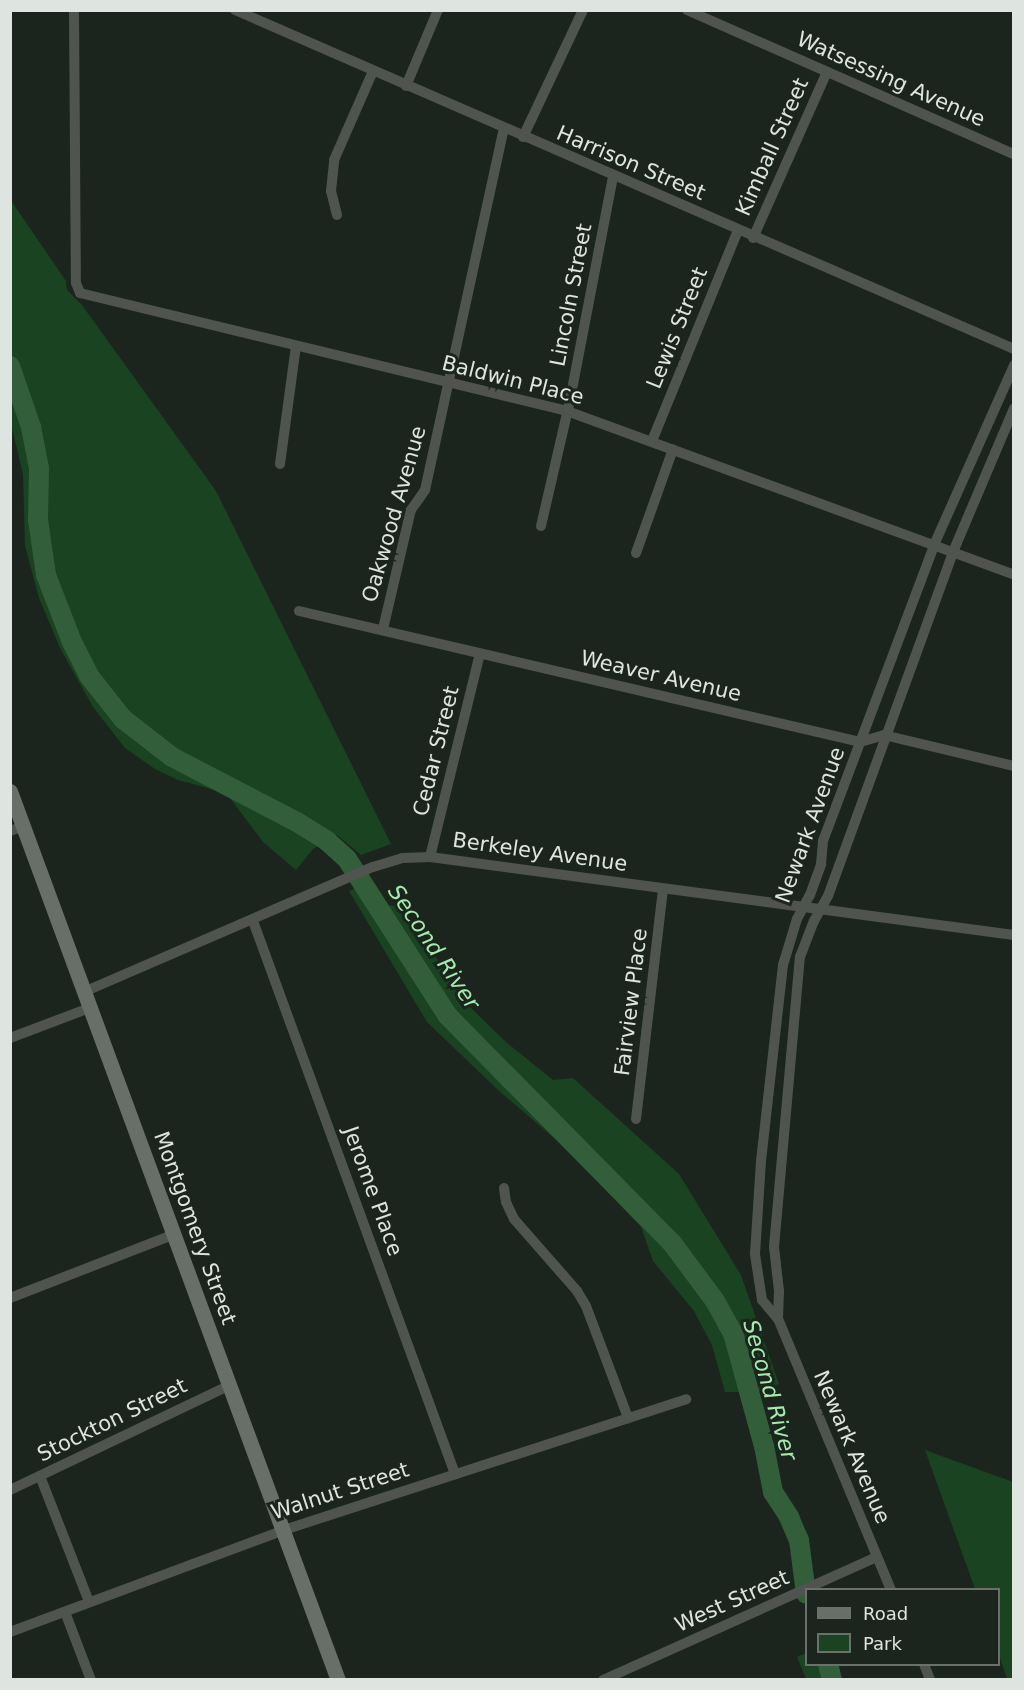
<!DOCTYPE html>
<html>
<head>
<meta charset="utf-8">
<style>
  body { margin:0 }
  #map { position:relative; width:1024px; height:1690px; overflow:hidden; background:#1c251d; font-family:"DejaVu Sans",sans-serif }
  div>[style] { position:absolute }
  .green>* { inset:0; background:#194321 }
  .river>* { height:20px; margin:-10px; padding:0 10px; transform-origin:10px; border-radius:10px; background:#325f39 }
  .street>* { height:10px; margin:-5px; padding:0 5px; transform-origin:5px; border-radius:5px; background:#4f544f }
  .secondary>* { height:15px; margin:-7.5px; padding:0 7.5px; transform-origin:7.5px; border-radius:7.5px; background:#686f68 }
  span { translate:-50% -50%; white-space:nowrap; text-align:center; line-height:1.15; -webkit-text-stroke:6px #1c251d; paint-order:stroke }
  .street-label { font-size:21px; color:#dee4df }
  .water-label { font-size:22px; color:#a5ebae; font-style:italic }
  .frame { position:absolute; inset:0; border:12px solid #dee4df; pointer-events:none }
  .legend { position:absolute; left:805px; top:1588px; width:195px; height:78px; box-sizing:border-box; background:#1c251d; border:2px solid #6a716b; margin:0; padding:8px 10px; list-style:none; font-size:18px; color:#dee4df }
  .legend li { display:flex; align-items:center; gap:12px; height:30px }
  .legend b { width:30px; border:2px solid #6a716b }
</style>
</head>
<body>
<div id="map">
  <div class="green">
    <div style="clip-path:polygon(10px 199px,66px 281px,67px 290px,82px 305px,216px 491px,391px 844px,361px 855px,337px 835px,313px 849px,296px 870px,263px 842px,230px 798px,215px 790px,178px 780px,155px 769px,125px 748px,93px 707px,60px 648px,39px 598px,25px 546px,23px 474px,10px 420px)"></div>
    <div style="clip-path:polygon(373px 881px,388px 905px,401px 907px,472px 1009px,507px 1043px,553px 1080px,573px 1078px,679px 1174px,741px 1275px,779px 1384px,758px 1392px,725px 1392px,712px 1345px,694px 1311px,653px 1261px,641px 1227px,568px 1150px,498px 1090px,427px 1022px,349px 891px)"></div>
    <div style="clip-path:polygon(925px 1450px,1013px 1482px,1013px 1679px,1007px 1679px,999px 1655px,998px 1590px,975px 1589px)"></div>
    <div style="clip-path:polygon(806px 1653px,806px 1664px,828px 1665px,832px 1679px,806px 1679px,797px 1657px)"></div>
  </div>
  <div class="river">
    <div style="left:10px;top:366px;width:65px;rotate:71deg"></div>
    <div style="left:31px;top:427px;width:42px;rotate:79deg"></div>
    <div style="left:39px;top:468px;width:52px;rotate:91.1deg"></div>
    <div style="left:38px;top:520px;width:56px;rotate:81.7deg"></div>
    <div style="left:46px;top:575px;width:72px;rotate:68.8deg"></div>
    <div style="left:72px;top:642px;width:38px;rotate:63deg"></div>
    <div style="left:89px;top:676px;width:55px;rotate:51.7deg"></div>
    <div style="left:123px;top:719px;width:62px;rotate:37.8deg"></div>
    <div style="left:172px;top:757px;width:141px;rotate:27.5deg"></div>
    <div style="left:297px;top:822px;width:34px;rotate:32deg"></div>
    <div style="left:326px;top:840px;width:28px;rotate:42deg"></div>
    <div style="left:347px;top:859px;width:185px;rotate:57.3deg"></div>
    <div style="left:447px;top:1015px;width:320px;rotate:45.4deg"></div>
    <div style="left:672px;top:1243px;width:72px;rotate:53.4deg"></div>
    <div style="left:715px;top:1301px;width:37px;rotate:61deg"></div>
    <div style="left:733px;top:1333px;width:117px;rotate:74.7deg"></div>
    <div style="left:764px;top:1446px;width:47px;rotate:78.9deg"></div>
    <div style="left:773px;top:1492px;width:30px;rotate:57deg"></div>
    <div style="left:789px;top:1517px;width:25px;rotate:67deg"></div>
    <div style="left:799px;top:1540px;width:54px;rotate:82.6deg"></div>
    <div style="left:828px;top:1664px;width:16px;rotate:76deg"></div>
  </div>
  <div class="street">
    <div style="left:74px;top:10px;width:273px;rotate:89.6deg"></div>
    <div style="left:76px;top:283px;width:11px;rotate:68deg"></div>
    <div style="left:80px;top:293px;width:501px;rotate:13.62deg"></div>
    <div style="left:567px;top:411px;width:476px;rotate:20.1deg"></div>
    <div style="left:235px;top:10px;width:850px;rotate:23.52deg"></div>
    <div style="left:687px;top:10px;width:357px;rotate:23.8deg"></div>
    <div style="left:406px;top:86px;width:82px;rotate:-67.2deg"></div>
    <div style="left:523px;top:137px;width:140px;rotate:-64.7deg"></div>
    <div style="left:337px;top:215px;width:25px;rotate:-104deg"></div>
    <div style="left:331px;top:191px;width:31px;rotate:-84deg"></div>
    <div style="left:334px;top:160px;width:97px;rotate:-66.3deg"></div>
    <div style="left:753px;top:238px;width:182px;rotate:-66deg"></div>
    <div style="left:652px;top:441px;width:228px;rotate:-67.8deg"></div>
    <div style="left:280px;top:464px;width:119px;rotate:-82.3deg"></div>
    <div style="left:541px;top:526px;width:129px;rotate:-77deg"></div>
    <div style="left:570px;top:400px;width:228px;rotate:-79.1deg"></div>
    <div style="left:636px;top:553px;width:110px;rotate:-70.4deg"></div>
    <div style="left:299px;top:611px;width:576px;rotate:13.14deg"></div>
    <div style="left:860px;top:742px;width:25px;rotate:-16deg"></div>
    <div style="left:884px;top:735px;width:134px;rotate:13.4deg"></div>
    <div style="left:383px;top:629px;width:122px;rotate:-76.8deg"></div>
    <div style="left:411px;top:510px;width:24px;rotate:-55deg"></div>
    <div style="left:425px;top:490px;width:370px;rotate:-77.7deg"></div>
    <div style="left:10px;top:831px;width:15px;rotate:-20deg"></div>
    <div style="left:430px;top:857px;width:209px;rotate:-76.2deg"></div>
    <div style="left:253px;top:921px;width:589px;rotate:69.93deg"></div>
    <div style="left:86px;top:991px;width:313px;rotate:-23.4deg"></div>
    <div style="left:373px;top:867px;width:31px;rotate:-17deg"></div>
    <div style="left:403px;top:858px;width:27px;rotate:-2deg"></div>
    <div style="left:430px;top:857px;width:589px;rotate:7.61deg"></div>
    <div style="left:10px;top:1038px;width:88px;rotate:-20.7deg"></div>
    <div style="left:636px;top:1119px;width:232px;rotate:-83.3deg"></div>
    <div style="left:504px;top:1188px;width:14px;rotate:82deg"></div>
    <div style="left:506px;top:1202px;width:19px;rotate:65deg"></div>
    <div style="left:514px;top:1219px;width:96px;rotate:48.8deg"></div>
    <div style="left:577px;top:1291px;width:17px;rotate:59deg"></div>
    <div style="left:586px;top:1306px;width:120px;rotate:69.4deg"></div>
    <div style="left:10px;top:1298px;width:177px;rotate:-21.2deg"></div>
    <div style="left:778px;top:1319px;width:28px;rotate:-88deg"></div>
    <div style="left:779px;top:1291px;width:44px;rotate:-96.5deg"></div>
    <div style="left:774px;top:1247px;width:291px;rotate:-84.9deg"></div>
    <div style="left:800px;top:957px;width:39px;rotate:-69deg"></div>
    <div style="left:814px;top:921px;width:29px;rotate:-61deg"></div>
    <div style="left:828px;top:896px;width:366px;rotate:-70deg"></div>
    <div style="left:953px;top:552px;width:156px;rotate:-67deg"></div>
    <div style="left:40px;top:1476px;width:135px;rotate:68.7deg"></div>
    <div style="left:10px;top:1490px;width:244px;rotate:-25.5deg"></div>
    <div style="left:891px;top:1590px;width:294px;rotate:-112.6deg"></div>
    <div style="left:778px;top:1319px;width:25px;rotate:-130deg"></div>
    <div style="left:762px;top:1300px;width:47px;rotate:-98.7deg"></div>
    <div style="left:755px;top:1254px;width:93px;rotate:-86.3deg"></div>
    <div style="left:761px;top:1161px;width:197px;rotate:-83.6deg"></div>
    <div style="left:783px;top:965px;width:48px;rotate:-73.1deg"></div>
    <div style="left:797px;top:919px;width:27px;rotate:-62deg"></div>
    <div style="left:810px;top:895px;width:33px;rotate:-70deg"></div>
    <div style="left:821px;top:864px;width:23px;rotate:-85deg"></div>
    <div style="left:823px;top:841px;width:316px;rotate:-69.4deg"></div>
    <div style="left:934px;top:545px;width:197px;rotate:-66deg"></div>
    <div style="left:65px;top:1612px;width:73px;rotate:69.1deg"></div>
    <div style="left:10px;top:1632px;width:292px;rotate:-20.4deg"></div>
    <div style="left:284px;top:1530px;width:423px;rotate:-18deg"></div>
    <div style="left:924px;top:1664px;width:17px;rotate:69deg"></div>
    <div style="left:603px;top:1680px;width:300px;rotate:-24.2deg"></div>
  </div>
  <div class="secondary">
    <div style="left:10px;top:791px;width:948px;rotate:69.75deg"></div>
  </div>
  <div class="street-label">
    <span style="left:891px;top:79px;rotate:24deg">Watsessing Avenue</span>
    <span style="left:772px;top:147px;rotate:-66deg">Kimball Street</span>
    <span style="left:631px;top:163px;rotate:23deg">Harrison Street</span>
    <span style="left:571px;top:295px;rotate:-79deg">Lincoln Street</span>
    <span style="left:677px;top:328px;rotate:-68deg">Lewis Street</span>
    <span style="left:513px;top:380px;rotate:14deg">Baldwin Place</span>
    <span style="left:394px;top:514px;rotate:-74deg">Oakwood Avenue</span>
    <span style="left:661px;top:676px;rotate:13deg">Weaver Avenue</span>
    <span style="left:436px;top:751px;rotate:-76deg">Cedar Street</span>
    <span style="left:810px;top:825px;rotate:-70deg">Newark Avenue</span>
    <span style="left:540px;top:852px;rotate:8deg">Berkeley Avenue</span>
    <span style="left:631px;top:1002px;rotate:-83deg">Fairview Place</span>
    <span style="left:373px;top:1191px;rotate:70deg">Jerome Place</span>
    <span style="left:195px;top:1228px;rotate:70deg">Montgomery Street</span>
    <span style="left:112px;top:1420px;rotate:-26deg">Stockton Street</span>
    <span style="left:852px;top:1447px;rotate:67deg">Newark Avenue</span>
    <span style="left:340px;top:1491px;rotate:-18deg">Walnut Street</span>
    <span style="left:732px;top:1601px;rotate:-24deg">West Street</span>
  </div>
  <div class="water-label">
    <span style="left:434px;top:947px;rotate:56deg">Second River</span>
    <span style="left:770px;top:1390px;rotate:74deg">Second River</span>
  </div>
  <div class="frame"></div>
  <ul class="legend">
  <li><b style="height:8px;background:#686f68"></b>Road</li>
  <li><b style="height:16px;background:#194321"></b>Park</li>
  </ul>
</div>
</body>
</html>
